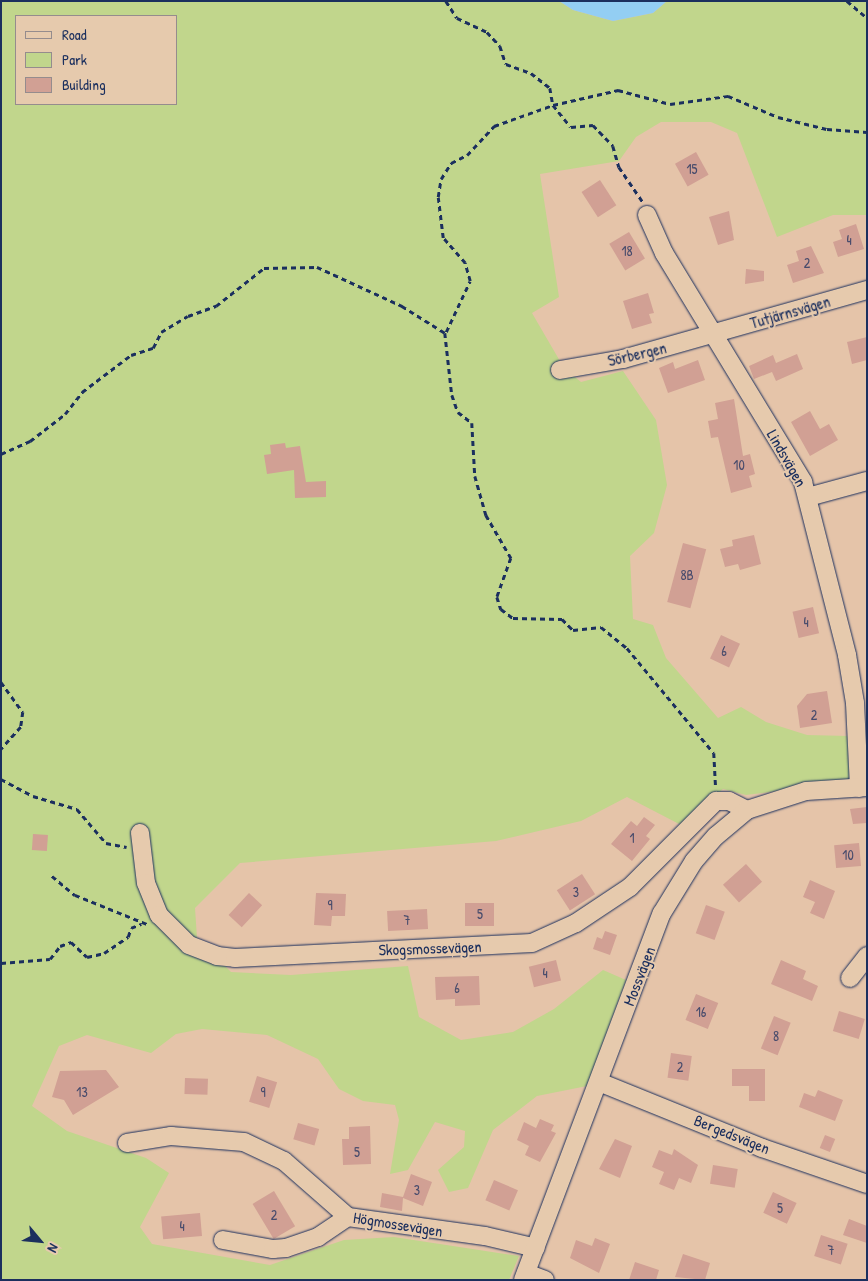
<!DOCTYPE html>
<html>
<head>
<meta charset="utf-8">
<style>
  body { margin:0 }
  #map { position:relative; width:868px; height:1281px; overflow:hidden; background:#e5c4a9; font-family:"Patrick Hand",sans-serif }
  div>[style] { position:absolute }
  .green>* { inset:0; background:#c1d68c }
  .water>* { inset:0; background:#93cef3 }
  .building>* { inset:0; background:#d1a094; transform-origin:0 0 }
  .path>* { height:2.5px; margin-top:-1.25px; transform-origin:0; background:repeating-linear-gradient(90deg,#1b2f5e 0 5px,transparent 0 9px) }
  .roads { filter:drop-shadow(0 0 1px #1b2f5e) drop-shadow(0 0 1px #1b2f5e) }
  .minor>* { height:18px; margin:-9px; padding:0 9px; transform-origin:9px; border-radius:9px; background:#e6caad }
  span { translate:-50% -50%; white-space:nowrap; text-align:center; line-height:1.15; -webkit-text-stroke:4px #e6caad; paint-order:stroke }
  .number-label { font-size:14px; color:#484b6c }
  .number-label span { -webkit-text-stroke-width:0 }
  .street-label { font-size:16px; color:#1b2f5e }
  .frame { position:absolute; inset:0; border:2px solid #1b2f5e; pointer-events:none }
  .legend { position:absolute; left:15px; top:15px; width:162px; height:90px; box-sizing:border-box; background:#e6caad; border:1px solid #958c8d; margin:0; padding:6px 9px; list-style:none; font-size:15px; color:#1b2f5e }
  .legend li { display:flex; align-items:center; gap:10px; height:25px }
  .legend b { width:25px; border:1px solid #958c8d }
  .north { position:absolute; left:15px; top:1216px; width:50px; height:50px; -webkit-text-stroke:4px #e6caad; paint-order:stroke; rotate:118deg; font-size:14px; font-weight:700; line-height:20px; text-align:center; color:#1b2f5e }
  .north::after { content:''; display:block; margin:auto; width:18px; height:22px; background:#1b2f5e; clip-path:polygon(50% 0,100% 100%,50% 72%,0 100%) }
</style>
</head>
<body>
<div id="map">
  <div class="green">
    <div style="clip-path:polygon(evenodd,1px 1px,559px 1px,573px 10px,613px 21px,653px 13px,667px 1px,867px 1px,867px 215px,833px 215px,777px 237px,737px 133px,711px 122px,661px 122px,636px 137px,619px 161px,540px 174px,559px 297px,532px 313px,564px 368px,581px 382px,623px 371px,656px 420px,667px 485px,654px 533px,630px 556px,633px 619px,653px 625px,666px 658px,718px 718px,741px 707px,766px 722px,807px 735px,849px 736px,852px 782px,746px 795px,723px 789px,681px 825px,627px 797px,581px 821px,496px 841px,240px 863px,195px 908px,197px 938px,231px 972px,291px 975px,408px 966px,419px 1017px,461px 1040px,513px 1032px,554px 1009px,603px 970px,626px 980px,587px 1086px,537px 1096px,493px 1130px,468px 1188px,449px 1192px,438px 1170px,464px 1147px,465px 1131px,435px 1122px,408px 1170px,390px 1174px,399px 1120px,395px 1105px,363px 1101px,339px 1089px,318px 1059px,267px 1035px,202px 1029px,176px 1034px,151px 1053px,87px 1035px,59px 1046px,32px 1106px,67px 1131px,146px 1158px,169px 1173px,140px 1227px,152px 1244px,270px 1265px,344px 1240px,394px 1237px,519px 1256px,509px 1280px,1px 1280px,1px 1px,16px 16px,176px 16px,176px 104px,16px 104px,16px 16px)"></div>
  </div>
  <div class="water">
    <div style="clip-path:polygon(559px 1px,667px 1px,653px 13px,613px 21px,573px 10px)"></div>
  </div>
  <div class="building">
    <div style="left:696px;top:152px;width:26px;height:24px;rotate:61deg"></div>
    <div style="left:600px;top:180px;width:30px;height:22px;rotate:57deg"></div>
    <div style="clip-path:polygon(729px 211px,734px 240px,718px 245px,709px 217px)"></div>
    <div style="clip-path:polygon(856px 224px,864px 249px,838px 257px,833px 242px,842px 239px,839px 230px)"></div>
    <div style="left:629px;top:232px;width:31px;height:23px;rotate:59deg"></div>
    <div style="clip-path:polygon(811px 246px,824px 273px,793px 283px,787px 265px,799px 261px,796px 251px)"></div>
    <div style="clip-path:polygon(746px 269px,764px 271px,764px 281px,745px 284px)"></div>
    <div style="clip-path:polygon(648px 293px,654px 313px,649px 314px,652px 323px,632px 329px,623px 301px)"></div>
    <div style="clip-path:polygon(867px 337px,867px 360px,852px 364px,847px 342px)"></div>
    <div style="clip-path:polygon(797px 354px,803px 369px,776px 381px,772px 372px,754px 379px,749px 366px,773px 355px,776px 363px)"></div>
    <div style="clip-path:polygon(698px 360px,705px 380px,668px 393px,659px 368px,673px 362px,675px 369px)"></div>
    <div style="clip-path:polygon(734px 399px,743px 456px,750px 454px,755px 474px,749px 476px,752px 487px,731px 493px,718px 437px,711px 438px,708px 421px,718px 419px,715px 403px)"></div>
    <div style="clip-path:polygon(810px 411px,820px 429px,829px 424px,838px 440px,810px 456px,791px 422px)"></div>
    <div style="clip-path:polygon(285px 443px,286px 448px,300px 446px,306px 482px,326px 481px,326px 497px,295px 498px,294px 470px,267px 474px,264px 455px,271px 454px,270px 445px)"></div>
    <div style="clip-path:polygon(754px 535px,761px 564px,740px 570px,738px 564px,725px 567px,720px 549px,733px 546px,732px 540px)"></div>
    <div style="left:683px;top:543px;width:24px;height:61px;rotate:15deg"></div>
    <div style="left:813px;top:607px;width:27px;height:21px;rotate:77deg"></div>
    <div style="left:721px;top:635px;width:21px;height:26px;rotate:25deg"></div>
    <div style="clip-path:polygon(827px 691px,832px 723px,800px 728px,797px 706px,807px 694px)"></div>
    <div style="clip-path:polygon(867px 807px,867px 823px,853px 824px,850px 809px)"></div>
    <div style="clip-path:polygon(644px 817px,655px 825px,646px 836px,650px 839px,632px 861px,611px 844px,631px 821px,637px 826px)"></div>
    <div style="left:33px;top:834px;width:15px;height:16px;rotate:4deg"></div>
    <div style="left:859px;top:843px;width:23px;height:25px;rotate:85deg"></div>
    <div style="left:746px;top:864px;width:24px;height:31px;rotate:48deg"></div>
    <div style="left:582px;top:874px;width:24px;height:30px;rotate:57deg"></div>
    <div style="clip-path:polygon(810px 880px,835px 891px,824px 919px,810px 913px,815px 902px,803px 897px)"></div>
    <div style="left:249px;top:893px;width:18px;height:30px;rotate:43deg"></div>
    <div style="clip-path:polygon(316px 893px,346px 894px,345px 916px,332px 916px,331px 926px,314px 925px)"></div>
    <div style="left:465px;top:903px;width:29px;height:23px"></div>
    <div style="left:706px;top:905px;width:20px;height:30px;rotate:20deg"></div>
    <div style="left:427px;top:909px;width:20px;height:40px;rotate:87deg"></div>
    <div style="clip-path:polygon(605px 931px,617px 935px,610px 955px,593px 949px,597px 937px,602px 939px)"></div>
    <div style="left:556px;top:960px;width:21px;height:28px;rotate:76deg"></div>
    <div style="clip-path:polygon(781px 960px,806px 971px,803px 979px,818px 986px,812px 1001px,771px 984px)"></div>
    <div style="clip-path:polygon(479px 976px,480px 1005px,455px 1006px,455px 999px,436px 1000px,435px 977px)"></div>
    <div style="left:696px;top:994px;width:24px;height:28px;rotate:22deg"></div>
    <div style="left:839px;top:1011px;width:27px;height:21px;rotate:17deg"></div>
    <div style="left:774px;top:1016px;width:18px;height:35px;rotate:22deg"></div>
    <div style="left:671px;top:1053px;width:21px;height:25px;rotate:8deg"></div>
    <div style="clip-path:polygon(732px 1069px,765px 1069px,765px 1101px,749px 1101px,749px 1086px,732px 1086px)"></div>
    <div style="clip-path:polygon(106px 1070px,119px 1087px,73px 1115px,64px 1100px,52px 1097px,60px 1071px)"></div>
    <div style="left:257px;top:1076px;width:21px;height:27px;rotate:17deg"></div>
    <div style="left:185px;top:1078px;width:23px;height:16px;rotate:2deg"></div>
    <div style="clip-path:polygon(818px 1090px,843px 1100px,835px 1121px,799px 1107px,804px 1093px,815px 1097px)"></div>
    <div style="clip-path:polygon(540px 1119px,554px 1125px,551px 1131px,556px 1133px,540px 1162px,525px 1155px,529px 1146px,517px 1140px,524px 1122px,536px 1128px)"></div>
    <div style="left:298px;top:1123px;width:22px;height:17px;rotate:16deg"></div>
    <div style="clip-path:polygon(370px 1126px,371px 1164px,343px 1165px,342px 1139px,349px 1139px,349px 1127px)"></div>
    <div style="left:825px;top:1135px;width:11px;height:14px;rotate:22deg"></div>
    <div style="clip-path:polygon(615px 1139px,632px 1146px,620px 1178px,599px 1169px)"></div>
    <div style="clip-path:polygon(674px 1149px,698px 1165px,691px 1183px,679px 1178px,674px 1190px,659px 1184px,664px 1172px,652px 1167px,659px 1150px,672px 1155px)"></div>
    <div style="left:713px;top:1165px;width:25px;height:19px;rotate:9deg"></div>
    <div style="clip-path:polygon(411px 1174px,432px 1182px,423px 1206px,403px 1198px,402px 1211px,380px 1207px,382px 1193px,403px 1197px)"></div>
    <div style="left:494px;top:1180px;width:26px;height:22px;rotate:23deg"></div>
    <div style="left:274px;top:1191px;width:41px;height:25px;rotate:59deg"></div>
    <div style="left:773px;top:1192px;width:26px;height:23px;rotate:25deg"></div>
    <div style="left:200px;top:1213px;width:23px;height:39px;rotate:85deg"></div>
    <div style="clip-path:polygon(849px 1219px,867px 1226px,867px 1243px,843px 1235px)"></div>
    <div style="left:821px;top:1235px;width:28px;height:22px;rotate:18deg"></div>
    <div style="clip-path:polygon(595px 1238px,610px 1244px,599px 1273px,570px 1258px,576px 1240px,592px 1246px)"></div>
    <div style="clip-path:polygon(683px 1254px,710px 1263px,705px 1280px,675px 1277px)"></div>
    <div style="clip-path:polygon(635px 1262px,659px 1270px,656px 1280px,629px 1280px)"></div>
  </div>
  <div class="path">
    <div style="left:446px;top:1px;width:20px;rotate:57deg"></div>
    <div style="left:457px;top:18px;width:33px;rotate:25deg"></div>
    <div style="left:487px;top:32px;width:19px;rotate:47deg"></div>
    <div style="left:500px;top:46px;width:19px;rotate:72deg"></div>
    <div style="left:506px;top:64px;width:27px;rotate:20deg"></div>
    <div style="left:531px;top:73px;width:24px;rotate:38deg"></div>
    <div style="left:550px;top:88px;width:17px;rotate:80deg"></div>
    <div style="left:553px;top:105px;width:28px;rotate:51deg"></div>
    <div style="left:571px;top:127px;width:22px;rotate:-5deg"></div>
    <div style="left:593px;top:125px;width:29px;rotate:46deg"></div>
    <div style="left:613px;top:146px;width:22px;rotate:74deg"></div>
    <div style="left:619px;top:167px;width:42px;rotate:55.6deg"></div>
    <div style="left:847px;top:1px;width:26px;rotate:40deg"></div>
    <div style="left:446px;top:332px;width:56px;rotate:-64.8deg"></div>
    <div style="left:470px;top:281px;width:19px;rotate:-106deg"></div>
    <div style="left:465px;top:263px;width:33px;rotate:-131deg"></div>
    <div style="left:443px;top:238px;width:41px;rotate:-97deg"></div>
    <div style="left:438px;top:197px;width:18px;rotate:-81deg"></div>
    <div style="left:441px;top:179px;width:19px;rotate:-58deg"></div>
    <div style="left:451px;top:163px;width:18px;rotate:-27deg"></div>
    <div style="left:467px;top:155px;width:40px;rotate:-47deg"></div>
    <div style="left:494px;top:126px;width:63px;rotate:-19.6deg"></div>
    <div style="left:553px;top:105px;width:67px;rotate:-13deg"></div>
    <div style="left:618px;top:90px;width:54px;rotate:15.1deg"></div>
    <div style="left:670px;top:104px;width:59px;rotate:-7.9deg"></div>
    <div style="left:728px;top:96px;width:54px;rotate:22.8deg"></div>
    <div style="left:778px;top:117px;width:50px;rotate:13.8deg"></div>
    <div style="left:827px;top:129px;width:40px;rotate:4.3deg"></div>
    <div style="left:1px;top:454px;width:32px;rotate:-24deg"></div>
    <div style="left:30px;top:441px;width:44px;rotate:-37.6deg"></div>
    <div style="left:65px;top:414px;width:28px;rotate:-52deg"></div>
    <div style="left:82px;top:392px;width:61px;rotate:-37.1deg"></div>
    <div style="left:131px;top:355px;width:23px;rotate:-18deg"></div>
    <div style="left:153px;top:348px;width:18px;rotate:-63deg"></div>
    <div style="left:161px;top:332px;width:31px;rotate:-31deg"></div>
    <div style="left:188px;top:316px;width:30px;rotate:-20deg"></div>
    <div style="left:216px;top:306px;width:61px;rotate:-38.4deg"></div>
    <div style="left:264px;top:268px;width:53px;rotate:-1.1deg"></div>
    <div style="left:317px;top:267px;width:94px;rotate:24.6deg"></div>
    <div style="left:402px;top:306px;width:51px;rotate:32.1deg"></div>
    <div style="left:445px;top:333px;width:62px;rotate:83.6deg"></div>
    <div style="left:452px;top:395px;width:18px;rotate:71deg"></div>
    <div style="left:458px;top:412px;width:18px;rotate:38deg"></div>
    <div style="left:472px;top:423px;width:53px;rotate:86.8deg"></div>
    <div style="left:475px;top:476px;width:41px;rotate:74.2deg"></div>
    <div style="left:486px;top:515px;width:50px;rotate:59.8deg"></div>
    <div style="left:511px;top:558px;width:41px;rotate:109.7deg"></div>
    <div style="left:497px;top:597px;width:13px;rotate:72deg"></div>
    <div style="left:501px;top:609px;width:15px;rotate:37deg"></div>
    <div style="left:513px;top:618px;width:49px;rotate:1.2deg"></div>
    <div style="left:562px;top:619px;width:16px;rotate:45deg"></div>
    <div style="left:573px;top:630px;width:28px;rotate:-6deg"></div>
    <div style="left:601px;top:627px;width:33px;rotate:39deg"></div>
    <div style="left:627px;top:648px;width:136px;rotate:50.4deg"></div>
    <div style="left:714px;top:753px;width:33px;rotate:87deg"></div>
    <div style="left:1px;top:682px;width:37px;rotate:54deg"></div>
    <div style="left:23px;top:712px;width:15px;rotate:98deg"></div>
    <div style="left:21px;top:727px;width:30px;rotate:132deg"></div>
    <div style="left:1px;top:779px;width:36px;rotate:28deg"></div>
    <div style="left:33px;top:796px;width:46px;rotate:16.5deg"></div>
    <div style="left:77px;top:809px;width:45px;rotate:49.5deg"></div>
    <div style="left:106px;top:843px;width:21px;rotate:11deg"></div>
    <div style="left:52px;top:876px;width:30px;rotate:40deg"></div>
    <div style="left:75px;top:895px;width:78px;rotate:21.9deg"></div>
    <div style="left:1px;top:963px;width:49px;rotate:-4.7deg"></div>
    <div style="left:50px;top:959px;width:16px;rotate:-52deg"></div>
    <div style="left:60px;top:946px;width:12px;rotate:-20deg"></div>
    <div style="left:71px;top:942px;width:22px;rotate:43deg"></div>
    <div style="left:87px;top:957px;width:17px;rotate:-13deg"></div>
    <div style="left:104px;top:953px;width:29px;rotate:-34deg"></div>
    <div style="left:128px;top:937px;width:9px;rotate:-72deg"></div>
    <div style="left:131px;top:928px;width:11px;rotate:-22deg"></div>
  </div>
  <div class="roads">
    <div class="minor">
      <div style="left:647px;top:215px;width:42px;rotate:65.9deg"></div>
      <div style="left:664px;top:253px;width:268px;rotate:58.7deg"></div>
      <div style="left:803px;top:482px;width:179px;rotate:75.7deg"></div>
      <div style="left:847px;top:655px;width:49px;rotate:80.5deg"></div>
      <div style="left:855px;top:703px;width:85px;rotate:87.3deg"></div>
      <div style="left:560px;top:370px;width:64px;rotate:-9.9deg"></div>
      <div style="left:623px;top:359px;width:254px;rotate:-15.8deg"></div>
      <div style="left:808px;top:497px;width:61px;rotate:-15.2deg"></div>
      <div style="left:140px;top:833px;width:50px;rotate:83.2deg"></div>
      <div style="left:146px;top:883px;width:35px;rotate:68deg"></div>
      <div style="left:159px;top:915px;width:42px;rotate:45deg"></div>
      <div style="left:189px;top:945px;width:30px;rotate:21deg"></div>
      <div style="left:217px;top:956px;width:18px;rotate:6deg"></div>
      <div style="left:235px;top:958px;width:297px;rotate:-2.9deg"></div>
      <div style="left:532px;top:943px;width:48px;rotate:-24.4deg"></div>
      <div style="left:576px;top:923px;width:65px;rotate:-33.7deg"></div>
      <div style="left:630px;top:887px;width:122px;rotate:-45deg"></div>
      <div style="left:716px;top:801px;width:13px"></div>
      <div style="left:729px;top:801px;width:20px;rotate:27deg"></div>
      <div style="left:850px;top:978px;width:28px;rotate:-52deg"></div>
      <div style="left:599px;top:1082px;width:176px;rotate:22deg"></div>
      <div style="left:762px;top:1148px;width:111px;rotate:18.9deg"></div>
      <div style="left:127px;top:1143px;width:45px;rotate:-9deg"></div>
      <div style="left:171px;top:1136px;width:73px;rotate:4.7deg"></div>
      <div style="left:244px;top:1142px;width:44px;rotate:25.4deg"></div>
      <div style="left:284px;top:1161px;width:85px;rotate:41.2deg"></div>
      <div style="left:348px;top:1217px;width:138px;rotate:7.9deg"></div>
      <div style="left:485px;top:1236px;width:52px;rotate:13.2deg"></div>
      <div style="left:223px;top:1240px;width:51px;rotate:10.2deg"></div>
      <div style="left:273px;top:1249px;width:13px;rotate:-4deg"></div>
      <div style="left:286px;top:1248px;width:34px;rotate:-19deg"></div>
      <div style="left:318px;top:1237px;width:36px;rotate:-34deg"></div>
      <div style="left:526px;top:1273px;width:20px;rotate:20deg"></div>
      <div style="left:523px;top:1280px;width:392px;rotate:-69.3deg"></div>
      <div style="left:662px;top:913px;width:61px;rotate:-58.4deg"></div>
      <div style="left:694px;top:861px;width:33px;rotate:-49deg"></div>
      <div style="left:716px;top:836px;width:40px;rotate:-40deg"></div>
      <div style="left:747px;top:810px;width:62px;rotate:-17.9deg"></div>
      <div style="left:806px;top:791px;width:61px;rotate:-3.8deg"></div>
    </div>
  </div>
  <div class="number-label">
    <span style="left:692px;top:169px">15</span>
    <span style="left:849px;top:240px">4</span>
    <span style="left:627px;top:251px">18</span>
    <span style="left:807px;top:263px">2</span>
    <span style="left:739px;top:465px">10</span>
    <span style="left:687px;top:575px">8B</span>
    <span style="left:806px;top:622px">4</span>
    <span style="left:724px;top:651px">6</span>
    <span style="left:814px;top:715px">2</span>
    <span style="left:632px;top:838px">1</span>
    <span style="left:848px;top:855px">10</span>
    <span style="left:576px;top:892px">3</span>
    <span style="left:330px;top:905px">9</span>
    <span style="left:480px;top:914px">5</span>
    <span style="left:407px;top:920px">7</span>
    <span style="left:545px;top:973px">4</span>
    <span style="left:457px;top:988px">6</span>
    <span style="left:701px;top:1012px">16</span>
    <span style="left:776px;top:1036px">8</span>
    <span style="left:680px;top:1067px">2</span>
    <span style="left:82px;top:1092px">13</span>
    <span style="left:263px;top:1092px">9</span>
    <span style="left:357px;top:1152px">5</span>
    <span style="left:417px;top:1190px">3</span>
    <span style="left:780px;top:1208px">5</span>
    <span style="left:274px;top:1215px">2</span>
    <span style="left:182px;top:1226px">4</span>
    <span style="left:831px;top:1250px">7</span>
  </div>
  <div class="street-label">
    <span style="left:790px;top:312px;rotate:-16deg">Tutjärnsvägen</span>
    <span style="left:637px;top:354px;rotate:-13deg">Sörbergen</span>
    <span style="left:787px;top:458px;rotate:60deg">Lindsvägen</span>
    <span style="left:430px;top:948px;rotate:-2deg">Skogsmossevägen</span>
    <span style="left:639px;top:976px;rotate:-69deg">Mossvägen</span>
    <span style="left:732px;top:1134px;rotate:22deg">Bergedsvägen</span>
    <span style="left:398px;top:1224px;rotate:9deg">Högmossevägen</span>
  </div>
  <div class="frame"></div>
  <ul class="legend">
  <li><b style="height:6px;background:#e6caad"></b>Road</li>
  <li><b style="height:14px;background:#c1d68c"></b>Park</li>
  <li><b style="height:14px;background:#d1a094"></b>Building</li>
  </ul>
  <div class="north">N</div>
</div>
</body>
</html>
